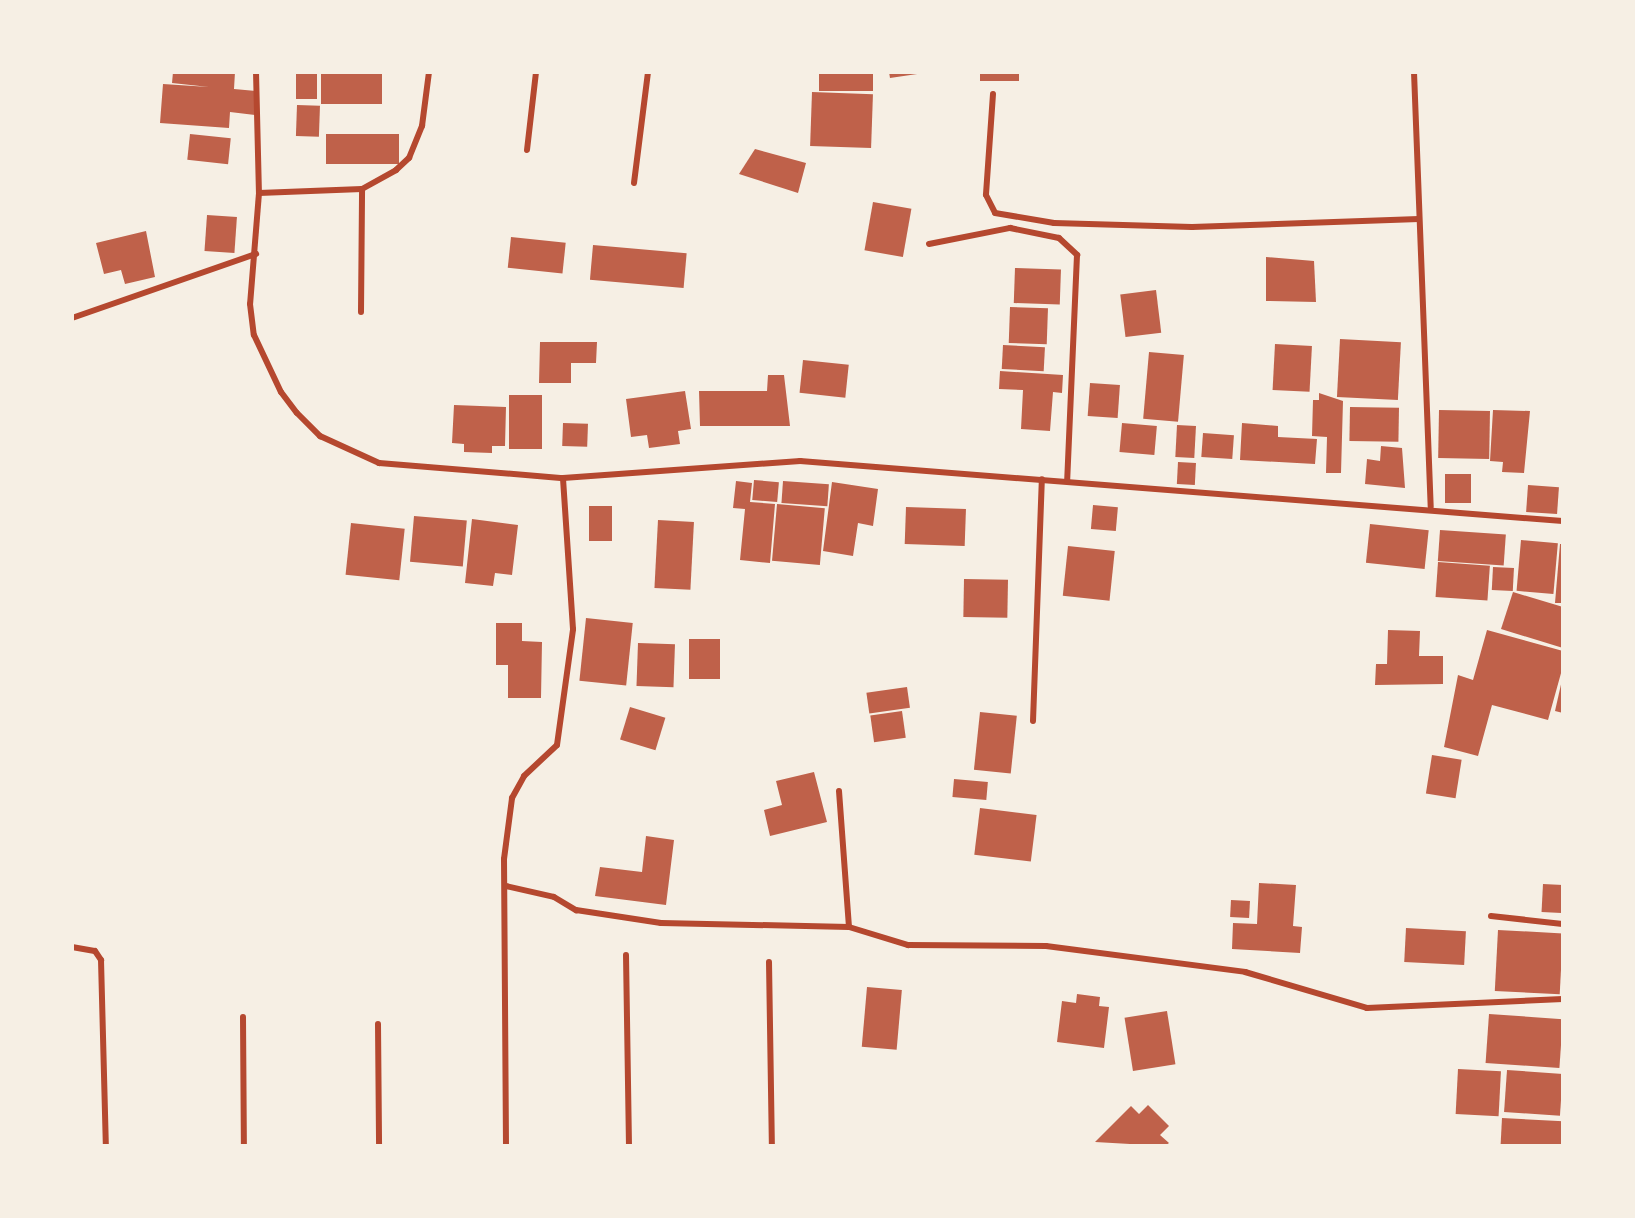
<!DOCTYPE html>
<html>
<head>
<meta charset="utf-8">
<style>
  body { margin:0 }
  #map { position:relative; width:1635px; height:1218px; overflow:hidden; background:#f6efe4; font-family:Arial,sans-serif }
  div>[style] { position:absolute }
  .building>* { inset:0; background:#bf614a; transform-origin:0 0 }
  .minor>* { height:6px; margin:-3px; padding:0 3px; transform-origin:3px; border-radius:3px; background:#b5482f }
  span { translate:-50% -50%; white-space:nowrap; text-align:center; line-height:1.15; -webkit-text-stroke:6px #f6efe4; paint-order:stroke }
  .frame { position:absolute; inset:0; border:74px solid #f6efe4; pointer-events:none }
</style>
</head>
<body>
<div id="map">
  <div class="building">
    <div style="clip-path:polygon(173px 72px,235px 72px,234px 89px,257px 91px,255px 115px,230px 112px,229px 128px,160px 123px,163px 84px,209px 87px,172px 83px)"></div>
    <div style="left:296px;top:72px;width:21px;height:27px"></div>
    <div style="left:321px;top:72px;width:61px;height:32px"></div>
    <div style="left:819px;top:72px;width:54px;height:19px"></div>
    <div style="clip-path:polygon(889px 72px,924px 72px,924px 73px,890px 78px)"></div>
    <div style="left:980px;top:72px;width:39px;height:9px"></div>
    <div style="left:812px;top:92px;width:61px;height:54px;rotate:2deg"></div>
    <div style="left:297px;top:105px;width:23px;height:31px;rotate:2deg"></div>
    <div style="left:190px;top:134px;width:41px;height:26px;rotate:6deg"></div>
    <div style="left:326px;top:134px;width:73px;height:30px"></div>
    <div style="clip-path:polygon(755px 149px,806px 163px,798px 193px,739px 174px)"></div>
    <div style="left:873px;top:202px;width:39px;height:49px;rotate:10deg"></div>
    <div style="left:207px;top:215px;width:30px;height:36px;rotate:4deg"></div>
    <div style="clip-path:polygon(146px 231px,155px 277px,125px 284px,121px 270px,104px 274px,96px 243px)"></div>
    <div style="left:511px;top:237px;width:55px;height:31px;rotate:6deg"></div>
    <div style="left:593px;top:245px;width:94px;height:35px;rotate:5deg"></div>
    <div style="clip-path:polygon(1266px 257px,1314px 261px,1316px 302px,1266px 301px)"></div>
    <div style="left:1015px;top:268px;width:46px;height:35px;rotate:2deg"></div>
    <div style="left:1156px;top:290px;width:43px;height:36px;rotate:83deg"></div>
    <div style="left:1010px;top:307px;width:38px;height:36px;rotate:2deg"></div>
    <div style="left:1340px;top:339px;width:61px;height:58px;rotate:3deg"></div>
    <div style="clip-path:polygon(540px 342px,597px 342px,596px 363px,571px 363px,571px 383px,539px 383px)"></div>
    <div style="left:1275px;top:344px;width:37px;height:46px;rotate:3deg"></div>
    <div style="left:1003px;top:345px;width:42px;height:24px;rotate:3deg"></div>
    <div style="left:1149px;top:352px;width:35px;height:67px;rotate:5deg"></div>
    <div style="left:803px;top:360px;width:46px;height:33px;rotate:6deg"></div>
    <div style="clip-path:polygon(1000px 371px,1063px 375px,1062px 393px,1053px 392px,1050px 431px,1021px 429px,1023px 390px,999px 389px)"></div>
    <div style="clip-path:polygon(768px 375px,784px 375px,790px 426px,700px 426px,699px 391px,767px 391px)"></div>
    <div style="left:1090px;top:383px;width:30px;height:33px;rotate:4deg"></div>
    <div style="clip-path:polygon(685px 391px,691px 429px,678px 431px,680px 444px,649px 448px,647px 435px,631px 437px,626px 399px)"></div>
    <div style="clip-path:polygon(1319px 393px,1343px 401px,1341px 473px,1326px 473px,1327px 437px,1312px 436px,1313px 400px,1319px 400px)"></div>
    <div style="left:509px;top:395px;width:33px;height:54px"></div>
    <div style="clip-path:polygon(454px 405px,506px 407px,505px 446px,492px 446px,492px 453px,464px 452px,464px 444px,452px 443px)"></div>
    <div style="left:1350px;top:407px;width:49px;height:34px;rotate:1deg"></div>
    <div style="left:1439px;top:410px;width:51px;height:48px;rotate:1deg"></div>
    <div style="clip-path:polygon(1493px 410px,1530px 411px,1524px 473px,1502px 472px,1503px 462px,1490px 461px)"></div>
    <div style="left:563px;top:423px;width:25px;height:23px;rotate:2deg"></div>
    <div style="left:1122px;top:423px;width:35px;height:29px;rotate:5deg"></div>
    <div style="clip-path:polygon(1242px 423px,1278px 426px,1278px 437px,1317px 439px,1315px 464px,1240px 460px)"></div>
    <div style="left:1177px;top:425px;width:19px;height:32px;rotate:3deg"></div>
    <div style="left:1203px;top:433px;width:31px;height:24px;rotate:4deg"></div>
    <div style="clip-path:polygon(1381px 446px,1402px 448px,1405px 488px,1365px 484px,1367px 459px,1380px 461px)"></div>
    <div style="left:1178px;top:462px;width:18px;height:22px;rotate:3deg"></div>
    <div style="left:1445px;top:474px;width:26px;height:29px"></div>
    <div style="left:754px;top:480px;width:25px;height:20px;rotate:5deg"></div>
    <div style="clip-path:polygon(736px 481px,752px 483px,750px 502px,775px 504px,770px 563px,740px 560px,745px 509px,733px 508px)"></div>
    <div style="left:783px;top:481px;width:46px;height:22px;rotate:4deg"></div>
    <div style="clip-path:polygon(832px 482px,878px 489px,873px 526px,858px 523px,853px 556px,823px 551px)"></div>
    <div style="left:1528px;top:485px;width:31px;height:27px;rotate:4deg"></div>
    <div style="left:777px;top:504px;width:48px;height:57px;rotate:5deg"></div>
    <div style="left:1093px;top:505px;width:25px;height:24px;rotate:5deg"></div>
    <div style="left:589px;top:506px;width:23px;height:35px"></div>
    <div style="left:906px;top:507px;width:60px;height:37px;rotate:2deg"></div>
    <div style="left:414px;top:516px;width:53px;height:46px;rotate:5deg"></div>
    <div style="clip-path:polygon(472px 519px,518px 525px,512px 575px,495px 573px,493px 586px,465px 583px)"></div>
    <div style="left:658px;top:520px;width:36px;height:68px;rotate:3deg"></div>
    <div style="left:351px;top:523px;width:54px;height:52px;rotate:6deg"></div>
    <div style="left:1370px;top:524px;width:59px;height:39px;rotate:6deg"></div>
    <div style="left:1440px;top:530px;width:66px;height:31px;rotate:4deg"></div>
    <div style="left:1521px;top:540px;width:37px;height:51px;rotate:5deg"></div>
    <div style="clip-path:polygon(1560px 544px,1563px 544px,1563px 603px,1555px 603px)"></div>
    <div style="left:1068px;top:546px;width:47px;height:50px;rotate:6deg"></div>
    <div style="left:1438px;top:562px;width:52px;height:35px;rotate:4deg"></div>
    <div style="left:1493px;top:567px;width:21px;height:23px;rotate:3deg"></div>
    <div style="left:964px;top:579px;width:44px;height:38px;rotate:1deg"></div>
    <div style="clip-path:polygon(1513px 592px,1563px 607px,1563px 648px,1501px 629px)"></div>
    <div style="left:586px;top:618px;width:47px;height:63px;rotate:6deg"></div>
    <div style="clip-path:polygon(496px 623px,522px 623px,522px 641px,542px 642px,541px 698px,508px 698px,508px 665px,496px 665px)"></div>
    <div style="clip-path:polygon(1388px 630px,1420px 631px,1419px 656px,1443px 656px,1443px 684px,1375px 685px,1376px 664px,1387px 664px)"></div>
    <div style="clip-path:polygon(1487px 630px,1563px 651px,1563px 666px,1548px 720px,1492px 705px,1478px 756px,1444px 747px,1458px 675px,1473px 680px)"></div>
    <div style="left:689px;top:639px;width:31px;height:40px"></div>
    <div style="left:638px;top:643px;width:37px;height:43px;rotate:2deg"></div>
    <div style="clip-path:polygon(1562px 680px,1563px 680px,1563px 713px,1555px 711px)"></div>
    <div style="left:907px;top:687px;width:21px;height:41px;rotate:82deg"></div>
    <div style="left:630px;top:707px;width:37px;height:34px;rotate:17deg"></div>
    <div style="left:902px;top:711px;width:27px;height:32px;rotate:82deg"></div>
    <div style="left:980px;top:712px;width:37px;height:58px;rotate:6deg"></div>
    <div style="left:1432px;top:755px;width:30px;height:39px;rotate:9deg"></div>
    <div style="clip-path:polygon(814px 772px,827px 822px,770px 836px,764px 810px,782px 805px,776px 781px)"></div>
    <div style="left:954px;top:779px;width:34px;height:18px;rotate:5deg"></div>
    <div style="left:980px;top:808px;width:57px;height:47px;rotate:7deg"></div>
    <div style="clip-path:polygon(646px 836px,674px 840px,666px 905px,595px 896px,600px 867px,642px 872px)"></div>
    <div style="clip-path:polygon(1259px 883px,1296px 885px,1293px 926px,1302px 927px,1300px 953px,1232px 949px,1233px 923px,1257px 924px)"></div>
    <div style="left:1543px;top:884px;width:20px;height:28px;rotate:3deg"></div>
    <div style="left:1231px;top:900px;width:19px;height:17px;rotate:3deg"></div>
    <div style="left:1406px;top:928px;width:60px;height:34px;rotate:3deg"></div>
    <div style="left:1498px;top:930px;width:65px;height:61px;rotate:3deg"></div>
    <div style="left:867px;top:987px;width:35px;height:60px;rotate:5deg"></div>
    <div style="clip-path:polygon(1077px 994px,1100px 997px,1099px 1006px,1109px 1007px,1104px 1048px,1057px 1042px,1062px 1001px,1076px 1003px)"></div>
    <div style="left:1167px;top:1011px;width:54px;height:43px;rotate:81deg"></div>
    <div style="left:1489px;top:1014px;width:74px;height:49px;rotate:4deg"></div>
    <div style="left:1458px;top:1069px;width:43px;height:45px;rotate:3deg"></div>
    <div style="left:1507px;top:1070px;width:56px;height:42px;rotate:4deg"></div>
    <div style="clip-path:polygon(1148px 1105px,1169px 1126px,1160px 1135px,1169px 1143px,1165px 1146px,1095px 1142px,1131px 1106px,1139px 1114px)"></div>
    <div style="left:1502px;top:1118px;width:61px;height:28px;rotate:3deg"></div>
  </div>
  <div class="minor">
    <div style="left:256px;top:72px;width:121px;rotate:88.6deg"></div>
    <div style="left:259px;top:193px;width:111px;rotate:94.6deg"></div>
    <div style="left:250px;top:304px;width:31px;rotate:83deg"></div>
    <div style="left:254px;top:335px;width:63px;rotate:64.7deg"></div>
    <div style="left:281px;top:392px;width:26px;rotate:53deg"></div>
    <div style="left:297px;top:413px;width:33px;rotate:45deg"></div>
    <div style="left:320px;top:436px;width:65px;rotate:24.6deg"></div>
    <div style="left:379px;top:463px;width:185px;rotate:4.7deg"></div>
    <div style="left:563px;top:478px;width:238px;rotate:-4.1deg"></div>
    <div style="left:800px;top:461px;width:765px;rotate:4.5deg"></div>
    <div style="left:1414px;top:72px;width:435px;rotate:87.8deg"></div>
    <div style="left:993px;top:94px;width:101px;rotate:94deg"></div>
    <div style="left:986px;top:195px;width:20px;rotate:63deg"></div>
    <div style="left:995px;top:213px;width:60px;rotate:9.6deg"></div>
    <div style="left:1054px;top:223px;width:138px;rotate:1.7deg"></div>
    <div style="left:1192px;top:227px;width:227px;rotate:-2deg"></div>
    <div style="left:527px;top:150px;width:79px;rotate:-83.4deg"></div>
    <div style="left:634px;top:183px;width:112px;rotate:-82.8deg"></div>
    <div style="left:259px;top:193px;width:103px;rotate:-2.2deg"></div>
    <div style="left:362px;top:189px;width:39px;rotate:-29deg"></div>
    <div style="left:396px;top:170px;width:18px;rotate:-43deg"></div>
    <div style="left:409px;top:158px;width:35px;rotate:-68deg"></div>
    <div style="left:422px;top:126px;width:54px;rotate:-82.6deg"></div>
    <div style="left:929px;top:244px;width:83px;rotate:-11.2deg"></div>
    <div style="left:1010px;top:228px;width:50px;rotate:11.5deg"></div>
    <div style="left:1059px;top:238px;width:25px;rotate:43deg"></div>
    <div style="left:1077px;top:255px;width:226px;rotate:92.5deg"></div>
    <div style="left:361px;top:312px;width:123px;rotate:-89.5deg"></div>
    <div style="left:72px;top:318px;width:195px;rotate:-19.2deg"></div>
    <div style="left:1033px;top:721px;width:242px;rotate:-87.9deg"></div>
    <div style="left:839px;top:791px;width:136px;rotate:85.8deg"></div>
    <div style="left:506px;top:886px;width:49px;rotate:12.9deg"></div>
    <div style="left:554px;top:897px;width:26px;rotate:31deg"></div>
    <div style="left:576px;top:910px;width:86px;rotate:8.7deg"></div>
    <div style="left:661px;top:923px;width:188px;rotate:1.2deg"></div>
    <div style="left:849px;top:927px;width:62px;rotate:17deg"></div>
    <div style="left:908px;top:945px;width:138px;rotate:0.4deg"></div>
    <div style="left:1046px;top:946px;width:201px;rotate:7.4deg"></div>
    <div style="left:1245px;top:972px;width:127px;rotate:16.4deg"></div>
    <div style="left:1367px;top:1008px;width:196px;rotate:-2.6deg"></div>
    <div style="left:1491px;top:916px;width:72px;rotate:6.3deg"></div>
    <div style="left:72px;top:947px;width:23px;rotate:10deg"></div>
    <div style="left:95px;top:951px;width:11px;rotate:56deg"></div>
    <div style="left:101px;top:960px;width:186px;rotate:88.5deg"></div>
    <div style="left:626px;top:955px;width:191px;rotate:89.1deg"></div>
    <div style="left:769px;top:962px;width:184px;rotate:89.1deg"></div>
    <div style="left:243px;top:1017px;width:129px;rotate:89.6deg"></div>
    <div style="left:378px;top:1024px;width:122px;rotate:89.5deg"></div>
    <div style="left:506px;top:1146px;width:287px;rotate:-90.4deg"></div>
    <div style="left:504px;top:859px;width:62px;rotate:-82.5deg"></div>
    <div style="left:512px;top:798px;width:25px;rotate:-61deg"></div>
    <div style="left:524px;top:776px;width:45px;rotate:-43.2deg"></div>
    <div style="left:557px;top:745px;width:117px;rotate:-82.1deg"></div>
    <div style="left:573px;top:629px;width:151px;rotate:-93.8deg"></div>
  </div>
  <div class="frame"></div>
</div>
</body>
</html>
